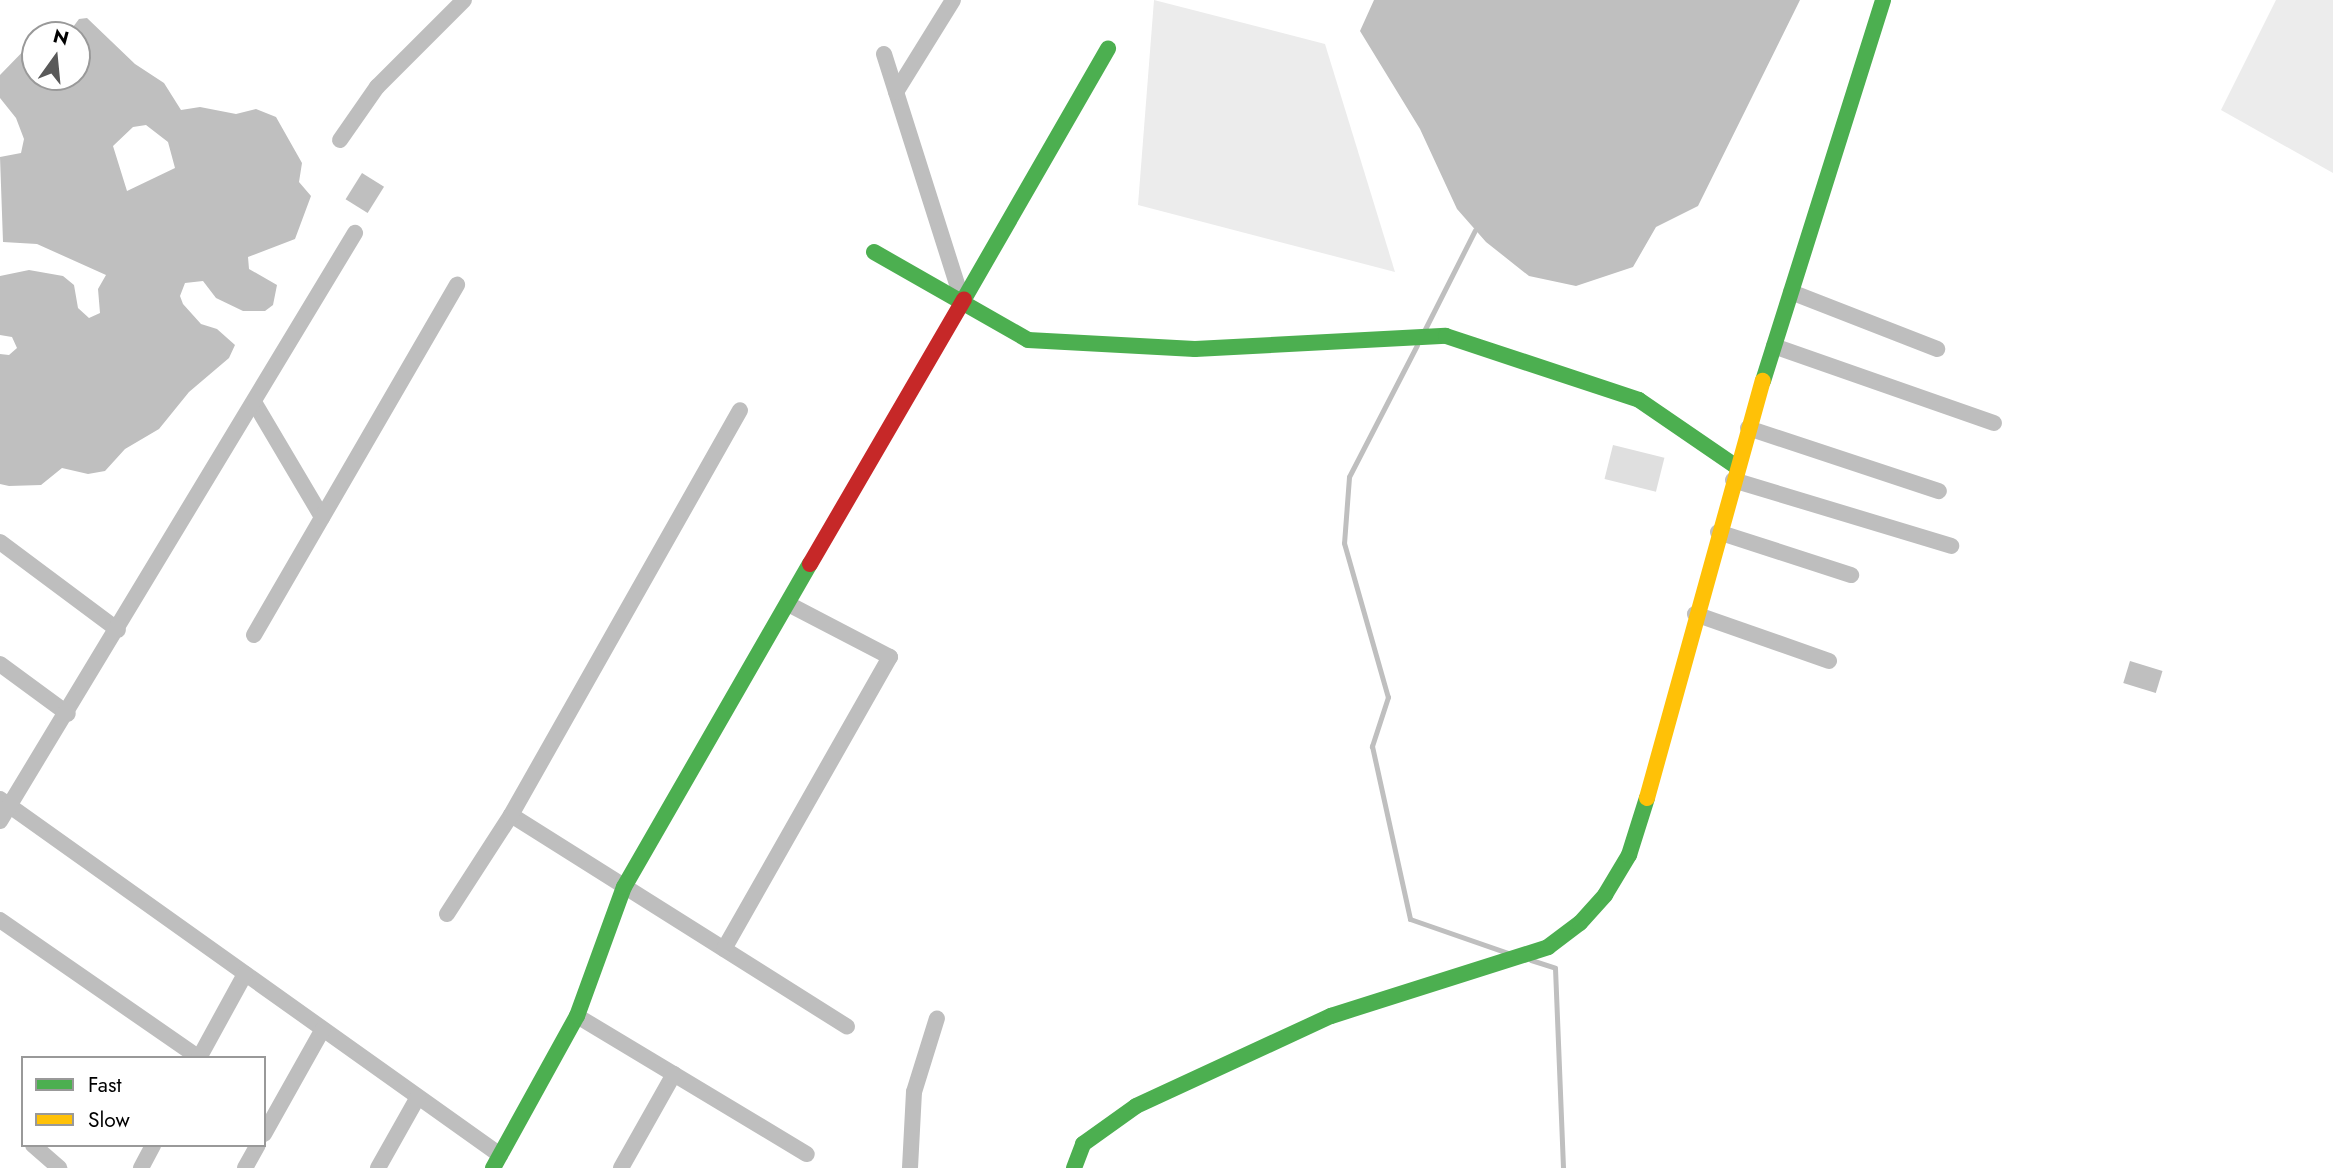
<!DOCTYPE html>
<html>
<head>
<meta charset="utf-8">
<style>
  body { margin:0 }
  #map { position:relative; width:2333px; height:1168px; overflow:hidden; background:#fff; font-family:Jost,sans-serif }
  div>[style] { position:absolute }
  .green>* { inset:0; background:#ececec }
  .water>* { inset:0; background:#bfbfbf; transform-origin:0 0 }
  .stream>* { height:5px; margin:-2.5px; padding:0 2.5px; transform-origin:2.5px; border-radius:2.5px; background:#bfbfbf }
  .building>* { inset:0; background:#dfdfdf; transform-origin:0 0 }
  .street>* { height:16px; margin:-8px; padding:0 8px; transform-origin:8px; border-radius:8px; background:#bebebe }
  .fast>* { height:16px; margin:-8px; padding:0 8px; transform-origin:8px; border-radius:8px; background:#4caf50 }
  .slow>* { height:16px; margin:-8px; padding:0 8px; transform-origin:8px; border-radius:8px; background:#ffc107 }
  .jam>* { height:16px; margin:-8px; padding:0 8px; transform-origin:8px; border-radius:8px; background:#c62828 }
  span { translate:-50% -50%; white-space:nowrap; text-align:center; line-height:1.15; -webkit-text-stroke:6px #fff; paint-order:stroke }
  .legend { position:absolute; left:21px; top:1056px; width:245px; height:91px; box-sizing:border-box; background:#fff; border:2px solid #999; margin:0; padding:9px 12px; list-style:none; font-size:21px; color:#000 }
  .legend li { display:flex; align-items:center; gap:14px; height:35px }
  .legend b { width:35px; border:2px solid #999 }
  .north { position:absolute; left:21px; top:21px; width:70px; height:70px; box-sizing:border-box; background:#fff; border:2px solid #999; border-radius:50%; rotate:15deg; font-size:19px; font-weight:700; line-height:28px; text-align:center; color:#000 }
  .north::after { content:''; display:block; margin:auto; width:24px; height:32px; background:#595959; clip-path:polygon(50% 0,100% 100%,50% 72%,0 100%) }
</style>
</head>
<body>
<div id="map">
  <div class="green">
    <div style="clip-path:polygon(1154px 0,1325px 44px,1395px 272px,1138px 205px)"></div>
    <div style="clip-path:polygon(2276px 0,2333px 0,2333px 173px,2221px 110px)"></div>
  </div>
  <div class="water">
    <div style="clip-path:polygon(1374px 0,1800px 0,1698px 206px,1656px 227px,1633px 267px,1576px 286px,1529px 276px,1486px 242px,1457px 209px,1420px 129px,1360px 31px)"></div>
    <div style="clip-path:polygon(evenodd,87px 18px,135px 64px,164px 83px,181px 110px,200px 107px,236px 114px,256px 109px,276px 117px,302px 163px,299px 182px,311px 196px,295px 239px,248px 257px,249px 269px,277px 285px,273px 305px,265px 311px,243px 311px,216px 298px,203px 281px,185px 283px,180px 296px,183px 304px,201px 324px,217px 329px,235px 345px,229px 358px,189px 392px,159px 429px,125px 449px,105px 471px,88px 474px,62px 468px,41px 485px,9px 486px,0 484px,0 354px,9px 355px,17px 348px,12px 337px,0 335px,0 276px,29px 270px,63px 276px,74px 285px,78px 308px,89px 318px,100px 313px,98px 289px,106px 275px,37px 244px,3px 242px,0 157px,21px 153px,24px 139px,16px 118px,0 98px,0 75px,35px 39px,35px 77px,77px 77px,77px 35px,41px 35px,70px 31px,79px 19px,87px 18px,146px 125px,168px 142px,175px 168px,127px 191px,113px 146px,133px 127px,146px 125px)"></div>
    <div style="left:362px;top:173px;width:26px;height:31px;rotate:32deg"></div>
    <div style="left:2130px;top:661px;width:34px;height:23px;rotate:17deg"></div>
  </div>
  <div class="stream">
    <div style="left:1423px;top:333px;width:115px;rotate:-63.2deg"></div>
    <div style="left:1417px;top:345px;width:148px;rotate:117.3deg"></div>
    <div style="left:1349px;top:477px;width:66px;rotate:94.3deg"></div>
    <div style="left:1344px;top:543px;width:160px;rotate:74.1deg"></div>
    <div style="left:1388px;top:697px;width:52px;rotate:108.1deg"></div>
    <div style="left:1372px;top:746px;width:177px;rotate:77.6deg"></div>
    <div style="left:1410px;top:919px;width:104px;rotate:19.1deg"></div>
    <div style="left:1531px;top:960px;width:25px;rotate:18deg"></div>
    <div style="left:1555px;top:968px;width:200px;rotate:87.7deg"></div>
  </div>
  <div class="building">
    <div style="left:1613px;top:445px;width:53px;height:35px;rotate:14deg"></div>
  </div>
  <div class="street">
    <div style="left:884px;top:54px;width:261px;rotate:72.4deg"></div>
    <div style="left:896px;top:92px;width:108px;rotate:-58.2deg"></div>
    <div style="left:340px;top:140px;width:65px;rotate:-55.1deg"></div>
    <div style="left:377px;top:87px;width:123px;rotate:-45deg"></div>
    <div style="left:1791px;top:292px;width:157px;rotate:21.3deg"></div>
    <div style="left:1774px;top:346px;width:233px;rotate:19.3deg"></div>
    <div style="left:254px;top:402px;width:134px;rotate:59.4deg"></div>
    <div style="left:1748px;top:428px;width:201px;rotate:18.3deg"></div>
    <div style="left:1733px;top:480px;width:228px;rotate:16.8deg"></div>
    <div style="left:1718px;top:532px;width:140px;rotate:17.9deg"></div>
    <div style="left:0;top:542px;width:147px;rotate:36.7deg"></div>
    <div style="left:1695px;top:614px;width:142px;rotate:19.3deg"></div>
    <div style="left:254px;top:635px;width:405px;rotate:-59.9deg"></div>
    <div style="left:0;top:664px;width:84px;rotate:36.3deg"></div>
    <div style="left:0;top:799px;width:614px;rotate:35.45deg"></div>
    <div style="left:511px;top:815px;width:397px;rotate:32.2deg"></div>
    <div style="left:0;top:821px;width:687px;rotate:-58.88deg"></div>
    <div style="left:447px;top:914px;width:118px;rotate:-57.1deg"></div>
    <div style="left:511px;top:815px;width:465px;rotate:-60.5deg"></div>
    <div style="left:0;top:920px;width:242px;rotate:34.7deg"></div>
    <div style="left:199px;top:1058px;width:96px;rotate:-61.3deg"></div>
    <div style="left:724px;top:949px;width:336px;rotate:-60.4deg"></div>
    <div style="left:890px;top:657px;width:115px;rotate:-152.5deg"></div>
    <div style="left:577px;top:1016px;width:268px;rotate:31deg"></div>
    <div style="left:264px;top:1134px;width:120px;rotate:-60.7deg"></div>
    <div style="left:33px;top:1145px;width:35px;rotate:41deg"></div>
    <div style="left:141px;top:1168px;width:26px;rotate:-62deg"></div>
    <div style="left:245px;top:1168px;width:26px;rotate:-61deg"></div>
    <div style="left:378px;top:1168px;width:81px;rotate:-60.6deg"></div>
    <div style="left:621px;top:1168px;width:108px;rotate:-60.6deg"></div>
    <div style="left:910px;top:1168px;width:76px;rotate:-87deg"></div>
    <div style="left:914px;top:1092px;width:77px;rotate:-72.7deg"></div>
  </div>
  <div class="fast">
    <div style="left:874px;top:252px;width:177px;rotate:29.7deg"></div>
    <div style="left:1028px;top:340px;width:167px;rotate:3.1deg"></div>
    <div style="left:1195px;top:349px;width:251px;rotate:-3deg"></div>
    <div style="left:1446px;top:336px;width:203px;rotate:18.3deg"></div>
    <div style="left:1639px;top:400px;width:119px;rotate:34.4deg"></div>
    <div style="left:964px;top:299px;width:289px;rotate:-60.1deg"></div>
    <div style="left:1763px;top:381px;width:399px;rotate:-72.5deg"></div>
    <div style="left:493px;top:1168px;width:174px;rotate:-61.1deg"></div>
    <div style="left:577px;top:1016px;width:137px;rotate:-70deg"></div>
    <div style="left:624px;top:887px;width:373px;rotate:-60.1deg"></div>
    <div style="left:1074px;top:1168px;width:26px;rotate:-69deg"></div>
    <div style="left:1083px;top:1144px;width:65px;rotate:-35.6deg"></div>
    <div style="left:1136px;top:1106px;width:215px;rotate:-24.8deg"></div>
    <div style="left:1331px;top:1016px;width:228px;rotate:-17.6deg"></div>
    <div style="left:1548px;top:947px;width:40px;rotate:-37deg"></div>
    <div style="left:1580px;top:923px;width:38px;rotate:-48deg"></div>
    <div style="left:1605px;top:895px;width:47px;rotate:-59deg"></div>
    <div style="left:1629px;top:855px;width:60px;rotate:-72.5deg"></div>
  </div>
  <div class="slow">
    <div style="left:1647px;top:798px;width:433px;rotate:-74.5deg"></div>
  </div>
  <div class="jam">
    <div style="left:810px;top:564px;width:306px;rotate:-59.8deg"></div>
  </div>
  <ul class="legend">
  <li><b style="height:9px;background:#4caf50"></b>Fast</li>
  <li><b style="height:9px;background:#ffc107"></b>Slow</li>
  </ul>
  <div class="north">N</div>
</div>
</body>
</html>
